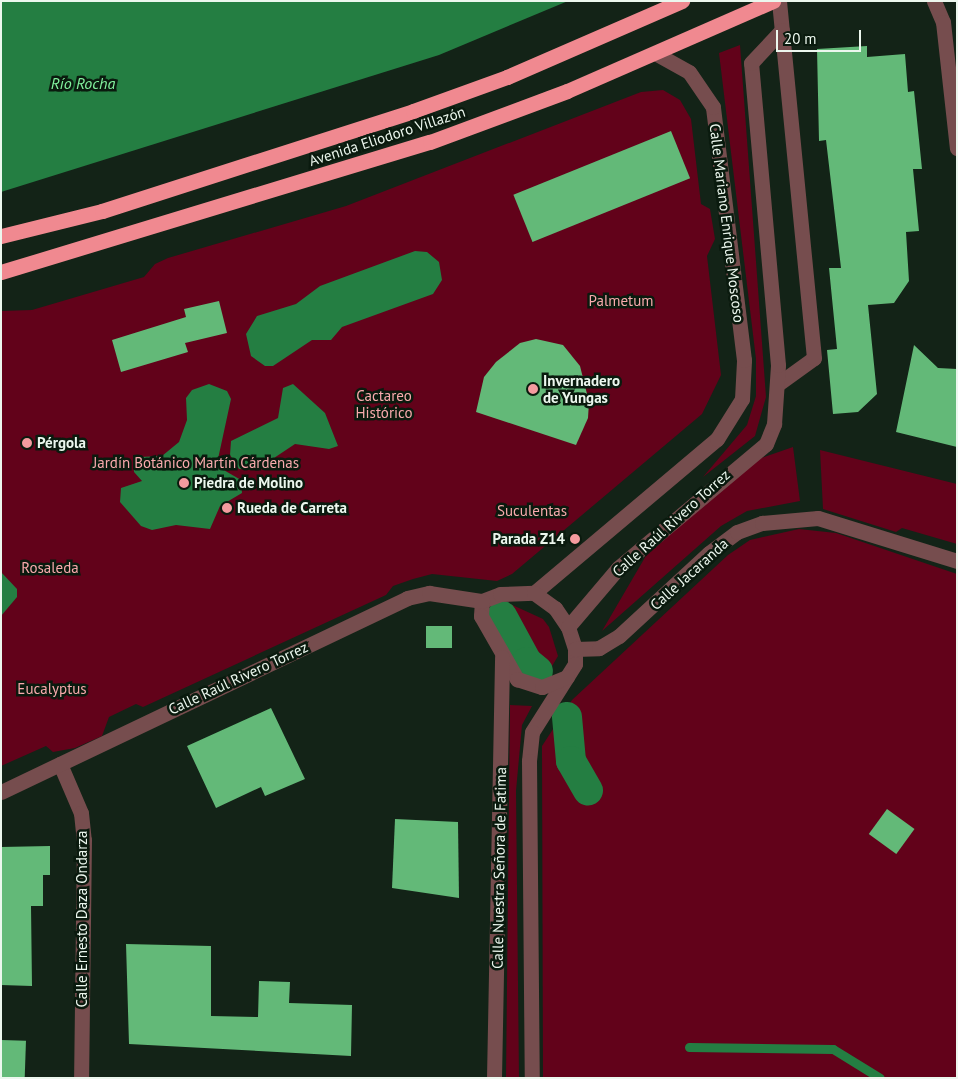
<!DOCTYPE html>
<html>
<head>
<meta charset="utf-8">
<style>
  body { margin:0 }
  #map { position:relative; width:958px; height:1079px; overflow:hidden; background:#132317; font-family:"PT Sans",sans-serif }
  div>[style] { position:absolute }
  .green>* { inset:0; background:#62021a }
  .water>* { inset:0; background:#247e42 }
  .stream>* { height:9px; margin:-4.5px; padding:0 4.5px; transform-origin:4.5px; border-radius:4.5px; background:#247e42 }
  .canal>* { height:30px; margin:-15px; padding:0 15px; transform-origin:15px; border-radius:15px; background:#247e42 }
  .building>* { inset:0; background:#63b978; transform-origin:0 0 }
  .minor>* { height:15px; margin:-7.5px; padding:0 7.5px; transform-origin:7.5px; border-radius:7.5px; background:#764d4e }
  .highway>* { height:15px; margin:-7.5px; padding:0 7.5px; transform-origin:7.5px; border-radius:7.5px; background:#f08990 }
  .dots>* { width:14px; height:14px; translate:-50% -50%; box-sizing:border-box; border:2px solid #0a1a0e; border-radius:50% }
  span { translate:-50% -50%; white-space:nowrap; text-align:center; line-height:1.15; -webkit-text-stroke:5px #0a1a0e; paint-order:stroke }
  .street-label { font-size:15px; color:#ecf7ee }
  .park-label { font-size:15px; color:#f9aaad }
  .poi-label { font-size:15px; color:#ecf7ee; font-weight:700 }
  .left { translate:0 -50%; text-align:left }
  .right { translate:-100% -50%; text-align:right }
  .water-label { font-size:16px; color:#82f29e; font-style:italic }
  .frame { position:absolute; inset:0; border:2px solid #ecf7ee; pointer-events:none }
  .scale { position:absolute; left:776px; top:30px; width:85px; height:22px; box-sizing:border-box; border:2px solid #ecf7ee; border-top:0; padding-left:6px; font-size:15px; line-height:18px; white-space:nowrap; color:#ecf7ee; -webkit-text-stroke:4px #0a1a0e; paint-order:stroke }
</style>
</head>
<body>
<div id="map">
  <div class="green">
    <div style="clip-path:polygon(740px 45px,766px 397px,755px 436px,703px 477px,747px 425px,756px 396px,756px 359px,719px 53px)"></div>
    <div style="clip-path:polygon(663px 90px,680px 100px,691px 119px,701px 204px,710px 209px,715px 239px,707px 256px,721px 375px,702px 414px,512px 574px,497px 581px,432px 574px,413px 579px,393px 586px,386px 595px,143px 707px,136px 704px,109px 717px,102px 736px,75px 748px,53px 752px,46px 746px,1px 766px,1px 311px,32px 310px,144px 277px,155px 264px,168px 258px,346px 206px,641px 92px)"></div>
    <div style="clip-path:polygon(793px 447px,800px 501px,747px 511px,721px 526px,602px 631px,647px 554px,680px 520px,758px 459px)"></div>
    <div style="clip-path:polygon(820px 450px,957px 484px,957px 544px,902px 528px,896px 532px,823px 509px)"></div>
    <div style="clip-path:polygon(799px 529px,836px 533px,957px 574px,957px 1078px,543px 1078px,542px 746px,572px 700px,728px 555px,750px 540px)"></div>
    <div style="clip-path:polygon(508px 603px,543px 619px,549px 627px,558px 656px,548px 673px,533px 677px,517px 667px,501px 639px,493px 609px)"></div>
    <div style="clip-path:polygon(510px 705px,532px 706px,522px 725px,516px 791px,519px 1078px,506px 1078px)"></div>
  </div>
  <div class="water">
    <div style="clip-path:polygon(1px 1px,568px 1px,439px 55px,1px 192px)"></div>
    <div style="clip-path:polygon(415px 251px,427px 252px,439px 262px,442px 280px,433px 294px,342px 327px,331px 340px,312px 340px,273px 366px,265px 366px,251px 356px,246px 334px,257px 316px,296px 304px,320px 286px)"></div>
    <div style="clip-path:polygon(209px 384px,227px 391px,231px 399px,218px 459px,222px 469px,241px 480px,242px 493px,220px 506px,210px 529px,176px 525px,152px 530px,141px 526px,120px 502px,121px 488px,142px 481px,134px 472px,133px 462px,140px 457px,162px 456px,179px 442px,187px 420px,186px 398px,192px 390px)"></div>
    <div style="clip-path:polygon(293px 384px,325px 413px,338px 446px,329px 449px,295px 444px,256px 470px,239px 469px,230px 455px,231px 441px,278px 418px,283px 388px)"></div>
    <div style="clip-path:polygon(1px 572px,17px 589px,17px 597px,1px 616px)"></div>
  </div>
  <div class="stream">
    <div style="left:689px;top:1047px;width:144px;rotate:0.8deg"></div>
    <div style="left:833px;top:1049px;width:55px;rotate:31.7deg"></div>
  </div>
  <div class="canal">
    <div style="left:502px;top:616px;width:52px;rotate:61.5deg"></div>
    <div style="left:527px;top:662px;width:14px;rotate:39deg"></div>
    <div style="left:567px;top:717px;width:44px;rotate:84.8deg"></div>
    <div style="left:571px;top:761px;width:34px;rotate:60deg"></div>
  </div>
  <div class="building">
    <div style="clip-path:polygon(867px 46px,867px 57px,905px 54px,908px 92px,914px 91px,922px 169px,913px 169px,919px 231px,906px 232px,909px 281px,894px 303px,868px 305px,877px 394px,858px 412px,833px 414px,827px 350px,837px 349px,829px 268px,841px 268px,826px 140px,819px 141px,817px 49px)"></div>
    <div style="left:671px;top:131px;width:51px;height:170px;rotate:68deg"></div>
    <div style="clip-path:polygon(219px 301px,227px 333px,185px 343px,188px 352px,121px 372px,112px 340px,186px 317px,184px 309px)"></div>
    <div style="clip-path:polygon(536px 339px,563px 345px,580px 366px,589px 402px,588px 418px,576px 445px,476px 412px,484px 377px,496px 362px,520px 343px)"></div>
    <div style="clip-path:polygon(914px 345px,938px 368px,957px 369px,957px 447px,896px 432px)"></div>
    <div style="left:426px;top:626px;width:26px;height:22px"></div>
    <div style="clip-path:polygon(271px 708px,305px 779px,265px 796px,261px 787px,216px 808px,187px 746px)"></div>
    <div style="left:887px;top:809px;width:34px;height:31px;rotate:36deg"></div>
    <div style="clip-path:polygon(395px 819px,458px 822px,459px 898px,392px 888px)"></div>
    <div style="clip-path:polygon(50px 846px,50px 875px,43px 875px,43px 906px,31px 906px,32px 986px,1px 985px,1px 847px)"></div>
    <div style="clip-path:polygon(126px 944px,211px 946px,211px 1016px,258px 1017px,259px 981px,290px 982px,289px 1003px,352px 1005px,351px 1056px,129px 1044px)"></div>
    <div style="left:1px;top:1040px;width:25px;height:38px;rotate:2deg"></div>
  </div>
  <div class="minor">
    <div style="left:934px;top:1px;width:23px;rotate:67deg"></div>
    <div style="left:943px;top:22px;width:127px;rotate:83.7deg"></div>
    <div style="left:778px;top:384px;width:44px;rotate:-35.8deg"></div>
    <div style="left:814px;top:358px;width:359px;rotate:-95.6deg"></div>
    <div style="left:534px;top:593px;width:239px;rotate:-40.1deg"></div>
    <div style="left:717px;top:439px;width:47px;rotate:-58deg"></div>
    <div style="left:742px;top:399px;width:39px;rotate:-87deg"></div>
    <div style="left:744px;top:360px;width:255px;rotate:-97deg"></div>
    <div style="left:713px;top:107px;width:42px;rotate:-124.4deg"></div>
    <div style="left:689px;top:72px;width:37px;rotate:-151deg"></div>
    <div style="left:482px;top:601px;width:19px;rotate:-21deg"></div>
    <div style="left:500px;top:594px;width:34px;rotate:-2deg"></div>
    <div style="left:534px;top:593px;width:26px;rotate:36deg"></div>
    <div style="left:555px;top:608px;width:23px;rotate:56deg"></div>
    <div style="left:568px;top:627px;width:23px;rotate:72deg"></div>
    <div style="left:575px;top:649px;width:15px;rotate:90deg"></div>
    <div style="left:575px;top:664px;width:80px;rotate:122.3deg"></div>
    <div style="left:532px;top:732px;width:29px;rotate:96deg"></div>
    <div style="left:529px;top:761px;width:317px;rotate:89.5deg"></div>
    <div style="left:482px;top:601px;width:15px;rotate:94deg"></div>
    <div style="left:481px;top:616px;width:73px;rotate:60.3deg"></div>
    <div style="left:517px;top:679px;width:26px;rotate:18deg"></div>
    <div style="left:542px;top:687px;width:27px;rotate:-22deg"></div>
    <div style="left:568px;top:627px;width:77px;rotate:-49.7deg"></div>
    <div style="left:618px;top:568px;width:193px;rotate:-40deg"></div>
    <div style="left:766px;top:444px;width:22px;rotate:-68deg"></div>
    <div style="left:774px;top:424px;width:59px;rotate:-86.1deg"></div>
    <div style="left:778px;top:365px;width:303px;rotate:-95.1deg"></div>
    <div style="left:751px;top:63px;width:45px;rotate:-46.8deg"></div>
    <div style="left:575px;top:649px;width:24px;rotate:-2deg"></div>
    <div style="left:599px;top:648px;width:23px;rotate:-31deg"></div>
    <div style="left:619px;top:636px;width:122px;rotate:-42.7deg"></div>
    <div style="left:709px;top:553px;width:35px;rotate:-37deg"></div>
    <div style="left:737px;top:532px;width:27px;rotate:-20deg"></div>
    <div style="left:762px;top:523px;width:56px;rotate:-5.1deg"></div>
    <div style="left:818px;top:518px;width:145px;rotate:17.2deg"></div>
    <div style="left:60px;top:764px;width:53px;rotate:66.8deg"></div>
    <div style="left:81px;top:813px;width:27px;rotate:84deg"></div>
    <div style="left:84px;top:840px;width:238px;rotate:90.7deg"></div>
    <div style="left:1px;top:792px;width:450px;rotate:-25.5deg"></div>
    <div style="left:407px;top:598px;width:23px;rotate:-13deg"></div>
    <div style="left:429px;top:593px;width:54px;rotate:8.6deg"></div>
    <div style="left:494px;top:1078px;width:421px;rotate:-88.9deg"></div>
  </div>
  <div class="highway">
    <div style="left:1px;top:236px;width:104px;rotate:-13.9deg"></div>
    <div style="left:102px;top:211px;width:327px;rotate:-17.8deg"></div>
    <div style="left:413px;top:111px;width:100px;rotate:-19.9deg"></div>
    <div style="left:507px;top:77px;width:191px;rotate:-23.5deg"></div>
    <div style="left:1px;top:272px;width:448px;rotate:-16.9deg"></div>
    <div style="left:430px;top:142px;width:146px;rotate:-20.4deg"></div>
    <div style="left:567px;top:91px;width:225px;rotate:-23.6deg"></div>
  </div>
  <div class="dots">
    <div style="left:533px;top:389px;background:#f49b9f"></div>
    <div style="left:27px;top:443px;background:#f49b9f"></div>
    <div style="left:184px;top:483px;background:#f49b9f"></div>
    <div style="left:227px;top:508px;background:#f49b9f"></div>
    <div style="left:575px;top:539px;background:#f49b9f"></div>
  </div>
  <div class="street-label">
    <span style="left:387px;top:136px;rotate:-18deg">Avenida Eliodoro Villazón</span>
    <span style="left:727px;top:223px;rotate:83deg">Calle Mariano Enrique Moscoso</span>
    <span style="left:671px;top:523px;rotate:-42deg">Calle Raúl Rivero Torrez</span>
    <span style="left:689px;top:574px;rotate:-42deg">Calle Jacaranda</span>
    <span style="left:238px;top:678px;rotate:-25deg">Calle Raúl Rivero Torrez</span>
    <span style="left:499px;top:868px;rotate:-89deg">Calle Nuestra Señora de Fatima</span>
    <span style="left:82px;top:919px;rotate:-90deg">Calle Ernesto Daza Ondarza</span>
  </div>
  <div class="park-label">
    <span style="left:621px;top:301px">Palmetum</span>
    <span style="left:384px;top:404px">Cactareo<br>Histórico</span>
    <span style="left:196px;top:463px">Jardín Botánico Martín Cárdenas</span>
    <span style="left:532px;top:511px">Suculentas</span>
    <span style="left:50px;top:568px">Rosaleda</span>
    <span style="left:52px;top:689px">Eucalyptus</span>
  </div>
  <div class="poi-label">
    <span class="left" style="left:543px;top:389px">Invernadero<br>de Yungas</span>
    <span class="left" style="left:37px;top:443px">Pérgola</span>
    <span class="left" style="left:194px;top:483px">Piedra de Molino</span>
    <span class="left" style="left:237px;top:508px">Rueda de Carreta</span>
    <span class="right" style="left:565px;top:539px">Parada Z14</span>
  </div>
  <div class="water-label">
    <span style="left:83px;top:83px">Río Rocha</span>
  </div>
  <div class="frame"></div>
  <div class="scale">20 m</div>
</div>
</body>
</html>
